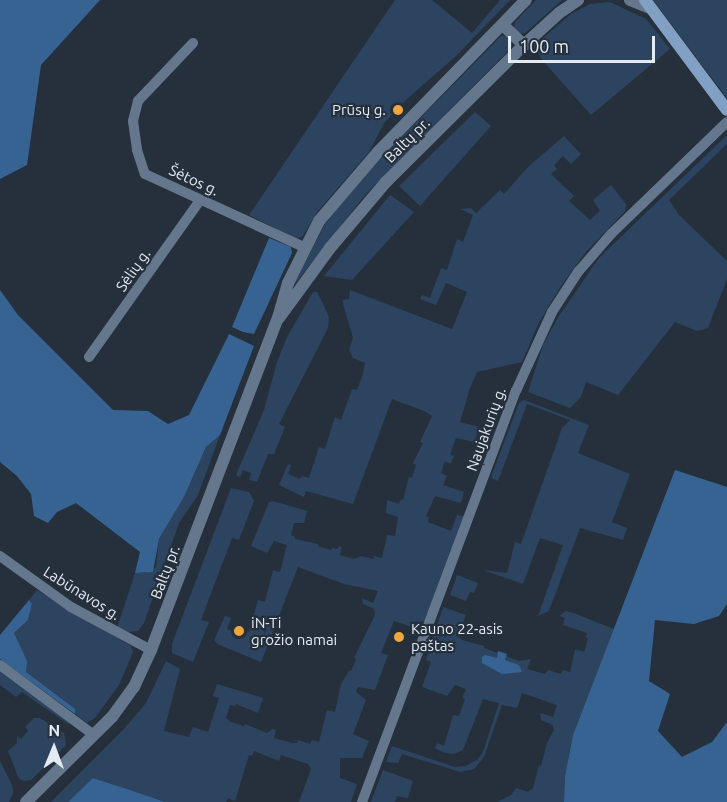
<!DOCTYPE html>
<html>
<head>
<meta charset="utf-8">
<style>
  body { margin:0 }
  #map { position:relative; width:727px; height:802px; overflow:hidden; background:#25303c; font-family:Ubuntu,sans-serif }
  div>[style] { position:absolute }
  .green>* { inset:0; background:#2c445f }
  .forest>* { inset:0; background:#376393 }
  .minor>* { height:10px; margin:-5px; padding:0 5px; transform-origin:5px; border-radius:5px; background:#64778d }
  .tertiary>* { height:12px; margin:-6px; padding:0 6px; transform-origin:6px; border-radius:6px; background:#64778d }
  .secondary>* { height:12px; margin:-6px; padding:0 6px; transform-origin:6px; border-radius:6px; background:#81a0c3 }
  .dots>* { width:16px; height:16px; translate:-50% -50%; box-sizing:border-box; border:3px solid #25303c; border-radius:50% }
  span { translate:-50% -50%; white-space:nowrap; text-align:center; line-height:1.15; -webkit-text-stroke:4.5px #25303c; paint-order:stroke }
  .poi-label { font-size:15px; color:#e3eaf2 }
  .right { translate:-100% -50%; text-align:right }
  .left { translate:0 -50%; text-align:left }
  .street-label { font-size:15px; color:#e3eaf2 }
  .north { position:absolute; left:24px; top:718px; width:60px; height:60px; -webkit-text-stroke:4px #25303c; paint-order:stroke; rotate:1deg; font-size:16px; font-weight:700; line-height:24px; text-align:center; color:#e3eaf2 }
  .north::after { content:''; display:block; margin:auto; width:21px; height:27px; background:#e3eaf2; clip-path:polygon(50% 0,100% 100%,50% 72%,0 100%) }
  .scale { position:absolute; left:508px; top:36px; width:147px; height:27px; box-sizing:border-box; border:3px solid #e3eaf2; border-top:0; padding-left:8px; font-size:18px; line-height:21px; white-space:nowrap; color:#e3eaf2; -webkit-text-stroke:4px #25303c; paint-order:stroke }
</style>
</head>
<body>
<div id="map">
  <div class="green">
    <div style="clip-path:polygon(395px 0,432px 0,472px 33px,500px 0,510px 0,456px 56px,408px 98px,384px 123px,369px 152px,318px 211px,302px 237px,295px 238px,249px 215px)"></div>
    <div style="clip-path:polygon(536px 0,562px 0,525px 33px,521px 34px,514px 28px,515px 22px)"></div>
    <div style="clip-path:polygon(653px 0,727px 0,727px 98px,695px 56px)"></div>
    <div style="clip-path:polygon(610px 2px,646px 19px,670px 49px,591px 115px,543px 61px,534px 46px,571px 14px,590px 4px)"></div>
    <div style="clip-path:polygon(501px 36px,507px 36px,512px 42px,512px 47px,365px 195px,291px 289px,324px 226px,343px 200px,381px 158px)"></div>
    <div style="clip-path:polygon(475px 112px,491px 126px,420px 206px,399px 186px)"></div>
    <div style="clip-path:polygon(727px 135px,727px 144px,669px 200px,679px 215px,727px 261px,727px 279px,708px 328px,697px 331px,675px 322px,618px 395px,586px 382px,581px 397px,570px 408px,528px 392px,543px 345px,559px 316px,599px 258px)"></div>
    <div style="clip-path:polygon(564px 136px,581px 154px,571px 164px,563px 156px,554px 165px,557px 169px,551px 174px,574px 196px,569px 201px,590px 220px,600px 211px,593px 200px,611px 185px,626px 204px,625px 211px,585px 253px,561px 286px,539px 322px,522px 362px,477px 372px,470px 388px,460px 422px,479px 427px,474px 442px,456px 438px,450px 455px,454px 456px,451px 464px,445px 461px,441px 473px,447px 476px,443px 485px,464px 492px,461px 503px,435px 496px,426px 516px,429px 518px,428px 522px,451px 531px,457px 515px,464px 516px,424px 625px,416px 621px,414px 628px,394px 621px,381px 653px,388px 655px,375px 690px,358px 687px,356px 692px,366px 700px,353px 734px,369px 741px,362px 758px,340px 758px,340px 778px,357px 784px,351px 802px,299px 802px,311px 769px,308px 764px,281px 755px,279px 761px,254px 751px,252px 756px,249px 755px,235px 801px,228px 798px,226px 802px,165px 802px,94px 778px,68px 802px,51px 802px,123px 730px,146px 703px,166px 661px,180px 669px,164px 731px,189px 737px,193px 727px,208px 732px,219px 698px,213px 696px,217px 684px,263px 698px,258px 713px,236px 704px,235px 706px,230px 705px,226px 718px,231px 722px,244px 726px,245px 724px,267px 733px,272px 729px,276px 730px,274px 738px,292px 743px,297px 743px,298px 740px,310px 744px,312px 740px,319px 742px,327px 710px,335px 712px,341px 684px,349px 671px,351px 671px,356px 659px,354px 658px,375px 615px,374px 609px,363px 604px,362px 598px,373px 603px,378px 591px,344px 584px,298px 567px,261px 662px,217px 644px,214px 640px,225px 616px,231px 618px,227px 629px,240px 634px,241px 630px,249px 632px,258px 600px,265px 602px,273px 570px,280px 572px,287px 545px,274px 541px,267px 553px,251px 546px,269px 502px,273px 501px,307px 511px,304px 523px,294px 523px,291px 535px,295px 537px,295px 539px,318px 544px,318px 546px,331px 550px,332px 548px,337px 549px,339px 546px,342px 547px,340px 555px,354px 559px,361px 556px,373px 559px,374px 556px,382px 558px,387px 535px,395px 536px,398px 517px,386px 513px,387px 500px,399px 504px,401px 499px,403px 500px,409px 477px,412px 478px,416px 465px,413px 463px,423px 443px,420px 442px,432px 416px,424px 411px,392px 399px,353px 504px,306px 491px,304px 497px,279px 485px,288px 464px,291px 465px,288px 474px,300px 479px,302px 476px,309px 478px,319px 447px,325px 449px,335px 417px,341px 420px,352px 389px,357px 390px,363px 374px,365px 363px,353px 358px,349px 350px,353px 338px,342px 300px,349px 299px,350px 290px,452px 329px,467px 292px,446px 283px,436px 305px,420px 299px,422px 295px,430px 298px,441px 268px,447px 270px,457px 239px,463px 242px,473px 215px,460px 209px,471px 208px,476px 213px,500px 190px,504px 194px,528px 167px)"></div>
    <div style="clip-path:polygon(390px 195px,414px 212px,352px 280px,324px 276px)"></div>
    <div style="clip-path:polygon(313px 292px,317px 292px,325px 308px,329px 317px,328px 328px,279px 424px,285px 427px,274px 454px,268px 454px,257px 482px,249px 480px,251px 473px,243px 470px,240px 477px,236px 475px,264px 410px,277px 362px,287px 337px)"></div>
    <div style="clip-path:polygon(524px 400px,589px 425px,578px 453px,630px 474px,612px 522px,627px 528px,623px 540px,580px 528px,549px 611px,538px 616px,563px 545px,540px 538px,523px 584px,483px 570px,507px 573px,515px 542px,521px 544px,562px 428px,570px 420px,527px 404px,498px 481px,493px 479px,491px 477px,519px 403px)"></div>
    <div style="clip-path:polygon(220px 435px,198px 495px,179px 523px,144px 623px,138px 631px,128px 632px,117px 628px,135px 573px,145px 573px,156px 567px,159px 539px,184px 497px,206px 447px)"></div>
    <div style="clip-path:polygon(231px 488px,249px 492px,254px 501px,239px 540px,232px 538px,201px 620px,209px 622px,193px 662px,172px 653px,172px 644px)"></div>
    <div style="clip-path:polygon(457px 575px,478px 583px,474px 593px,470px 592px,466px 601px,450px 595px)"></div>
    <div style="clip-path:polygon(37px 590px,131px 646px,133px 652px,119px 685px,95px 718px,87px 723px,75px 714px,74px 709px,26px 672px,14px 633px,28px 620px,32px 604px,29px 600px)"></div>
    <div style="clip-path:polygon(443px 607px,466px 615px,458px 636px,462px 640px,484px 646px,484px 648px,498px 653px,497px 658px,519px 665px,505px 660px,506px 656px,519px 661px,531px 659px,527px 669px,545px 674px,548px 670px,561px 674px,563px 670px,570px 672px,575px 649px,584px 652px,588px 639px,586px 637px,587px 633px,563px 625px,565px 618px,559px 616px,566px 611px,576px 614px,614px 629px,573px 735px,565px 776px,564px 802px,497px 802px,511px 795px,516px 788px,528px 792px,533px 788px,539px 765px,541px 766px,547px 743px,554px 730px,553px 725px,541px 720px,540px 713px,553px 717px,557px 705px,522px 693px,517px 708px,502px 705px,484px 757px,474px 769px,460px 772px,402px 754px,398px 763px,386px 762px,392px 746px,455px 767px,466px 766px,477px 760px,483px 752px,499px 703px,483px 699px,463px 750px,454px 754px,445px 753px,435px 748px,437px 743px,444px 746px,453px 715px,459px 716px,465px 699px,462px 698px,466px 689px,455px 685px,447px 696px,422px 687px,431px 662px,426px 660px)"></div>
    <div style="clip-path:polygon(0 670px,70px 723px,68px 724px,22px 692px,16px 697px,0 685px)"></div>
    <div style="clip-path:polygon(34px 718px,40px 718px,64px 733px,66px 745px,31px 780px,24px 781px,19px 779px,8px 751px,17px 743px,17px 736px,21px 739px,28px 731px,25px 727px)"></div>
    <div style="clip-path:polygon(0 761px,12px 785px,13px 793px,9px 802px,0 802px)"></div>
    <div style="clip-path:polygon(383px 770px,413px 781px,408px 798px,397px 796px,395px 802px,371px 802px)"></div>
  </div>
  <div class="forest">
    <div style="clip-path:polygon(0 0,100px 0,41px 65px,27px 165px,0 179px)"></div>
    <div style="clip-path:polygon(269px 238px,291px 247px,292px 253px,254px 334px,243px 332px,232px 327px)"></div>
    <div style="clip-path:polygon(0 290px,18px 315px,113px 410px,148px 411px,168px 424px,189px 415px,229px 334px,254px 346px,220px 435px,206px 447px,184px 497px,159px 539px,153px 572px,135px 573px,140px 552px,76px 503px,57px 512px,48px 523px,34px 516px,31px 494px,17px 476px,0 462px)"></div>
    <div style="clip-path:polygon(675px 470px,727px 487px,727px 604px,719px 616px,694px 624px,655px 620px,649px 681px,670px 694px,658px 731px,682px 757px,712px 742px,727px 722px,727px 802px,564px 802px,565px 776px,573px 735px)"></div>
    <div style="clip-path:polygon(29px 600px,32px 604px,28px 620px,14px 633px,27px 661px,26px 672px,75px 709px,75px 714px,0 659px,0 635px)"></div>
    <div style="clip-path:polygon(498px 651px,507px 654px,505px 660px,519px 665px,522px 672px,502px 674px,482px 663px,482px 657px,485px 655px,497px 658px)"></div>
    <div style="clip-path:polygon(93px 778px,130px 790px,165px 802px,68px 802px)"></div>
  </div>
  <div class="minor">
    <div style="left:193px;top:43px;width:80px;rotate:133.5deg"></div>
    <div style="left:138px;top:101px;width:21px;rotate:104deg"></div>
    <div style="left:133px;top:121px;width:29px;rotate:82deg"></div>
    <div style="left:137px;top:150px;width:25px;rotate:72deg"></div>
    <div style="left:145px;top:174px;width:175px;rotate:24.7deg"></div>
    <div style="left:89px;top:357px;width:192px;rotate:-54.7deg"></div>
    <div style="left:0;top:556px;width:87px;rotate:35.7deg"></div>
    <div style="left:71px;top:607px;width:91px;rotate:28.3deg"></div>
    <div style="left:0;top:665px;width:117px;rotate:36.7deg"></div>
    <div style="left:362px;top:802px;width:439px;rotate:-69.5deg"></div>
    <div style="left:516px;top:391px;width:87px;rotate:-65.5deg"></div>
    <div style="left:552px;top:312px;width:48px;rotate:-57deg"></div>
    <div style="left:578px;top:272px;width:50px;rotate:-49deg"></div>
    <div style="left:611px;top:234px;width:161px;rotate:-44deg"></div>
  </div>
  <div class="tertiary">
    <div style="left:630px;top:0;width:22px;rotate:22deg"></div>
    <div style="left:503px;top:25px;width:29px;rotate:44deg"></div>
    <div style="left:279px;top:318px;width:87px;rotate:-53.9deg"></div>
    <div style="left:330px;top:248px;width:87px;rotate:-49.7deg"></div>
    <div style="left:386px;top:182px;width:194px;rotate:-44.8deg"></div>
    <div style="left:524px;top:45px;width:47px;rotate:-42.4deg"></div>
    <div style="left:559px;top:13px;width:23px;rotate:-34deg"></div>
    <div style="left:26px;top:802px;width:121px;rotate:-44.7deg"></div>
    <div style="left:112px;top:717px;width:37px;rotate:-54deg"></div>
    <div style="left:134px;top:687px;width:41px;rotate:-65.3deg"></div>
    <div style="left:151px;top:650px;width:355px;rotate:-69.1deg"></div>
    <div style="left:278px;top:318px;width:36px;rotate:-74deg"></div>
    <div style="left:288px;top:283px;width:69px;rotate:-63.4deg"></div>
    <div style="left:319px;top:221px;width:91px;rotate:-49.5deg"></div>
    <div style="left:378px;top:152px;width:212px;rotate:-45.8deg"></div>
  </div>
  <div class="secondary">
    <div style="left:645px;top:0;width:137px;rotate:53.3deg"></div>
  </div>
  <div class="dots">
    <div style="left:398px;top:110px;background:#f0a63e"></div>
    <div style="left:239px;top:631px;background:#f0a63e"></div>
    <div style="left:399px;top:637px;background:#f0a63e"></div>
  </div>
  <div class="poi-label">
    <span class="right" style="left:386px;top:110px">Prūsų g.</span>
    <span class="left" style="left:251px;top:631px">iN-Ti<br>grožio namai</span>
    <span class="left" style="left:411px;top:637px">Kauno 22-asis<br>paštas</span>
  </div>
  <div class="street-label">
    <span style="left:407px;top:140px;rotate:-45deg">Baltų pr.</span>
    <span style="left:194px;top:180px;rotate:25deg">Šėtos g.</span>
    <span style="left:133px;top:270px;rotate:-55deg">Sėlių g.</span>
    <span style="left:486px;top:429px;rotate:-70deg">Naujakurių g.</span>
    <span style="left:165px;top:572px;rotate:-69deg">Baltų pr.</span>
    <span style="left:82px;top:593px;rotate:32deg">Labūnavos g.</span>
  </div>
  <div class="north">N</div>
  <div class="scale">100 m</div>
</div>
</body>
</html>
